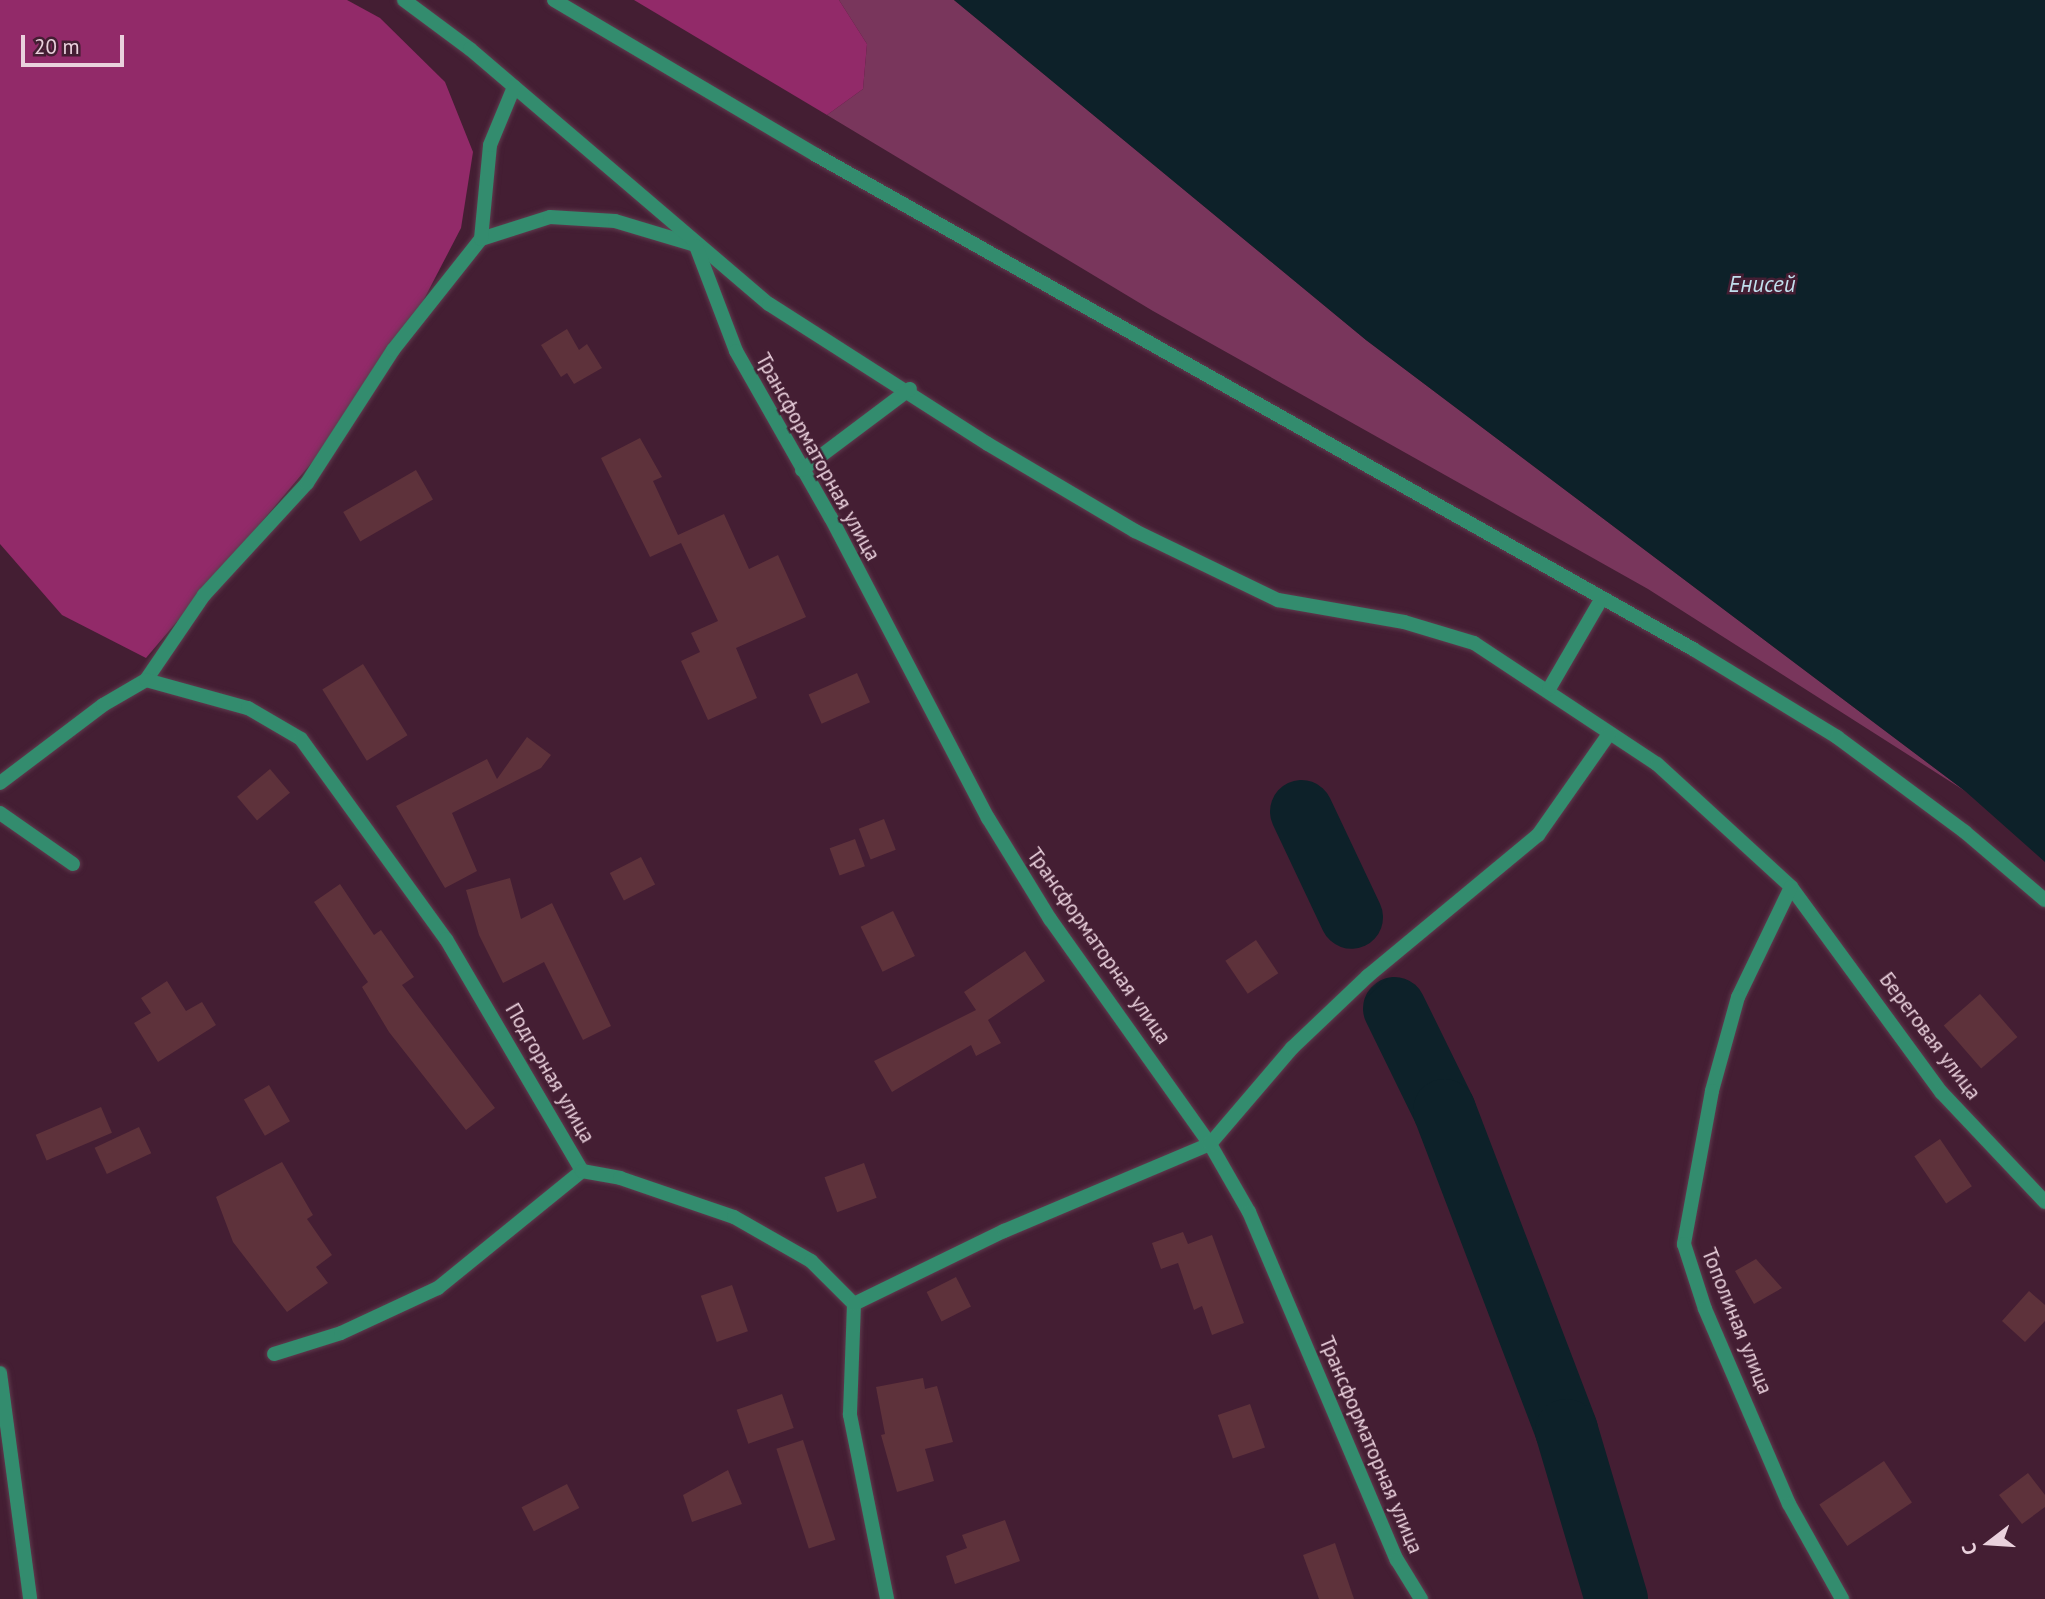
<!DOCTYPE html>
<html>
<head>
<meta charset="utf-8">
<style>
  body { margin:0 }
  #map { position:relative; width:2045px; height:1599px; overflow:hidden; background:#441e33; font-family:"PT Sans",sans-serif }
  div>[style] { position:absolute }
  .green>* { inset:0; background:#79365c }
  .forest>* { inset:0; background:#922a69 }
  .water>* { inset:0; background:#0d2129 }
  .river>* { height:63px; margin:-31.5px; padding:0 31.5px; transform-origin:31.5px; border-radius:31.5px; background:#0d2129 }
  .building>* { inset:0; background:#5e323b; transform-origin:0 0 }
  .roads { filter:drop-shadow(0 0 2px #5f3b4e) drop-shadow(0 0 2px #5f3b4e) }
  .service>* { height:14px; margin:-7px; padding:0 7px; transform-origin:7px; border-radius:7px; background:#338c6e }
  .minor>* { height:14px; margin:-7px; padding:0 7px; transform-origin:7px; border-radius:7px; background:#338c6e }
  .tertiary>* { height:14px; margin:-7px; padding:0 7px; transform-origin:7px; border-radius:7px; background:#338c6e }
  span { translate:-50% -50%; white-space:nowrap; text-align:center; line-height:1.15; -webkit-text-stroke:5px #441e33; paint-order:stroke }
  .street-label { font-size:21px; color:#ead1dd }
  .water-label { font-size:23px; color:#c1dfed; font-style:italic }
  .north { position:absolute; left:1954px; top:1508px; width:70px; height:70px; -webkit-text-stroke:5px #441e33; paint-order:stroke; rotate:253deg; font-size:19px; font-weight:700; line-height:28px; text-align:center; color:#ead1dd }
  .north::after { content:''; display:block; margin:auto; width:24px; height:32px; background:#ead1dd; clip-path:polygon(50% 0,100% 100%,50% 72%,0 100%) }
  .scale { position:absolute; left:21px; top:35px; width:103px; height:32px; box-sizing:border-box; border:4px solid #ead1dd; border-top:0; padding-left:9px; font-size:21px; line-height:24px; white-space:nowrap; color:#ead1dd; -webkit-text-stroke:5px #441e33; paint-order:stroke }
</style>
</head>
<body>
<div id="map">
  <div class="green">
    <div style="clip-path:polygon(839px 0,954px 0,1366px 340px,1965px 791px,1648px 589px,1153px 311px,827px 115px,863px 89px,867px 44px)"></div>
  </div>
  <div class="forest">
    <div style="clip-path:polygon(0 0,347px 0,380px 18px,445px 82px,473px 152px,461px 228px,421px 305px,320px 453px,146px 658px,62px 615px,0 544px)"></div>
    <div style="clip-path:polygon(634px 0,839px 0,867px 44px,863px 89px,827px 115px)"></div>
  </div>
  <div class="water">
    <div style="clip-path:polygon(954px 0,2045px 0,2045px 862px,1965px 791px,1366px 340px)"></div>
  </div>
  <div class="river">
    <div style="left:1301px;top:811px;width:117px;rotate:64.7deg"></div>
    <div style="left:1394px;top:1008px;width:114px;rotate:63.9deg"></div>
    <div style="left:1444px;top:1110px;width:342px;rotate:69.1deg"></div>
    <div style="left:1566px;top:1430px;width:176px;rotate:73.5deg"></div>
  </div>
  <div class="building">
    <div style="clip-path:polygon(567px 329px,579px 350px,587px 344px,602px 368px,574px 384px,567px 373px,561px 377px,541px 345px)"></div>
    <div style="clip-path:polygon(640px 438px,662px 477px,653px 481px,678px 535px,724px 514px,749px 569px,778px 555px,806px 617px,736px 648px,757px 698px,708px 720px,681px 661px,700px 652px,691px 633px,718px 621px,681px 543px,650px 557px,601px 458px)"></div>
    <div style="left:416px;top:470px;width:34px;height:84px;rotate:60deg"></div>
    <div style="left:363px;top:664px;width:84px;height:48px;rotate:58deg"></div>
    <div style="left:857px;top:673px;width:32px;height:53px;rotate:66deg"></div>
    <div style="clip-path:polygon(527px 737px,551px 755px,541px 768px,452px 813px,477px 871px,445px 888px,396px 806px,487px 759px,497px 779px)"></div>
    <div style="left:270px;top:769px;width:31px;height:43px;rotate:50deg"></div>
    <div style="left:884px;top:819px;width:33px;height:27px;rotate:69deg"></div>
    <div style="left:855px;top:839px;width:29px;height:27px;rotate:70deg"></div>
    <div style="left:641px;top:857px;width:31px;height:35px;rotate:63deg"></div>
    <div style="clip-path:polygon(510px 878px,521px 919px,552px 903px,611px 1026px,583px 1040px,544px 962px,503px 983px,479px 935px,466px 890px)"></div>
    <div style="clip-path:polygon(340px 884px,374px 935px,381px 930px,414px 977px,402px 985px,495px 1108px,466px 1130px,389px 1032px,362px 987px,368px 982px,314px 902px)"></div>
    <div style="left:893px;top:911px;width:50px;height:36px;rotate:64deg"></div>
    <div style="left:1256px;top:940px;width:40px;height:37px;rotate:56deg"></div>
    <div style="clip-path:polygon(1025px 951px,1045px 981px,988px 1020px,1001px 1043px,976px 1056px,971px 1045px,892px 1092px,874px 1061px,976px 1010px,964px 992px)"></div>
    <div style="clip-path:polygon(167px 981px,186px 1011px,202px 1002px,216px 1025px,158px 1062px,134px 1023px,151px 1013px,141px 998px)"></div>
    <div style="left:1980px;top:994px;width:57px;height:48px;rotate:49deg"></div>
    <div style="left:269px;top:1085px;width:42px;height:29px;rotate:60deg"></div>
    <div style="left:101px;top:1107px;width:28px;height:71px;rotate:67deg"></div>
    <div style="left:139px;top:1127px;width:29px;height:49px;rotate:65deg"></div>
    <div style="left:1940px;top:1139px;width:57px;height:31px;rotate:56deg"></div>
    <div style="clip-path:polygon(282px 1162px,313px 1215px,307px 1219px,332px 1255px,316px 1267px,328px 1283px,287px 1312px,233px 1242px,216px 1197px)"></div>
    <div style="left:864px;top:1163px;width:37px;height:42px;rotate:70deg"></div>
    <div style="clip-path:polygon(1183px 1232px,1188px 1244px,1212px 1235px,1244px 1323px,1212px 1335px,1202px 1306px,1194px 1310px,1178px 1263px,1161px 1269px,1152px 1243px)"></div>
    <div style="clip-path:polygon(1756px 1259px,1782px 1288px,1754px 1304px,1735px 1271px)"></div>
    <div style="left:956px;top:1277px;width:33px;height:33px;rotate:63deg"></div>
    <div style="left:732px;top:1285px;width:49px;height:33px;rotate:71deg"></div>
    <div style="clip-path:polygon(2029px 1291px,2045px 1305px,2045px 1321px,2025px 1342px,2002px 1321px)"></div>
    <div style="clip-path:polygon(923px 1378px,925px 1389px,937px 1386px,953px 1442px,925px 1449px,934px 1481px,897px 1492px,881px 1435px,885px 1434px,876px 1387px)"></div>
    <div style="left:782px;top:1394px;width:36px;height:48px;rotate:71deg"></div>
    <div style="left:1250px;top:1404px;width:46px;height:34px;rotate:71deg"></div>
    <div style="left:803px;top:1440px;width:105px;height:28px;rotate:72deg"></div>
    <div style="left:1884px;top:1461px;width:50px;height:78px;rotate:56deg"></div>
    <div style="clip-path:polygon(728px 1470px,742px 1504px,692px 1522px,683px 1495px)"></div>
    <div style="clip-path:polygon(2028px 1473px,2045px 1495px,2045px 1507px,2022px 1524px,1999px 1495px)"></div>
    <div style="left:567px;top:1484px;width:27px;height:51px;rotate:63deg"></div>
    <div style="clip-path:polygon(1005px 1520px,1020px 1561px,955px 1584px,946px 1556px,967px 1548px,962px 1535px)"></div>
    <div style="clip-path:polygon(1335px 1543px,1354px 1599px,1319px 1599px,1303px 1555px)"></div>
  </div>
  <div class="roads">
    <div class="service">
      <div style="left:146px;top:680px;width:103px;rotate:-55.7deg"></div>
      <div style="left:204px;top:595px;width:152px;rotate:-47.4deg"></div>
      <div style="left:307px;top:483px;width:158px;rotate:-57.1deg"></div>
      <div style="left:393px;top:350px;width:142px;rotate:-51.6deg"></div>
      <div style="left:481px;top:239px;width:72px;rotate:-17.7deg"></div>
      <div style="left:550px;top:217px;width:65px;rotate:3.5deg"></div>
      <div style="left:615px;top:221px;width:84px;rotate:16.7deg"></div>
      <div style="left:0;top:813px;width:89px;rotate:34.9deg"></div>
      <div style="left:274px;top:1354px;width:70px;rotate:-17.4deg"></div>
      <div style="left:341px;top:1333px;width:107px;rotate:-24.9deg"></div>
      <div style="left:438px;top:1288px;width:186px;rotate:-39.1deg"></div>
    </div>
    <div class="minor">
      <div style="left:404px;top:0;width:82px;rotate:36.6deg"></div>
      <div style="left:470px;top:49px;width:393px;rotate:40.5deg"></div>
      <div style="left:769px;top:304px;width:260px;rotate:32.6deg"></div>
      <div style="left:988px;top:444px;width:171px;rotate:30.6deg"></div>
      <div style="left:1135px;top:531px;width:159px;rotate:25.8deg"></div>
      <div style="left:1278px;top:600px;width:128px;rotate:9.9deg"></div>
      <div style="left:1404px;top:622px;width:73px;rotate:16.7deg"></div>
      <div style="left:1474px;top:643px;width:219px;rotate:33.5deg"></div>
      <div style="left:1657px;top:764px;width:182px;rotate:42.5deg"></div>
      <div style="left:1791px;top:887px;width:255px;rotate:53.8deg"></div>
      <div style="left:1942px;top:1093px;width:150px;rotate:46.6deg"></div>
      <div style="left:481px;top:239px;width:94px;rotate:-84.5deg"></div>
      <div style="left:490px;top:145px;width:63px;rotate:-67.5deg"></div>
      <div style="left:696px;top:246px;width:112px;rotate:69.1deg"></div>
      <div style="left:736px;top:351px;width:192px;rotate:60.4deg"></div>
      <div style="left:831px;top:518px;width:339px;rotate:62.4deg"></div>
      <div style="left:988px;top:818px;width:119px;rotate:58.5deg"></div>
      <div style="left:1050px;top:919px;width:276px;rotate:54.6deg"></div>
      <div style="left:1210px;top:1144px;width:78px;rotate:60.2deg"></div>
      <div style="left:1249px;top:1212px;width:378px;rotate:67deg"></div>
      <div style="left:1397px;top:1560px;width:46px;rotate:58.4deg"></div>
      <div style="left:802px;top:470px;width:135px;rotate:-36.9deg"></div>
      <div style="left:1549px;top:689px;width:105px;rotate:-59.8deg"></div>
      <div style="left:0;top:783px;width:129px;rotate:-37.1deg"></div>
      <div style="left:103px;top:705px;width:50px;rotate:-30.2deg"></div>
      <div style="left:146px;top:680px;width:106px;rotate:15.4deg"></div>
      <div style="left:248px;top:708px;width:61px;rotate:30.3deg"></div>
      <div style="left:301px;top:739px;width:247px;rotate:54.1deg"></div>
      <div style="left:446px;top:939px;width:269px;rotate:59.6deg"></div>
      <div style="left:582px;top:1171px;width:39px;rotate:10deg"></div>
      <div style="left:620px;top:1178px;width:120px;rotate:18.9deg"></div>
      <div style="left:734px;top:1217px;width:89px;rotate:29.7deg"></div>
      <div style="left:811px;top:1261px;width:61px;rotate:45deg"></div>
      <div style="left:854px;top:1304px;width:111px;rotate:92.1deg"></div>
      <div style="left:850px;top:1415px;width:188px;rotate:78.6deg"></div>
      <div style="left:1791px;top:887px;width:122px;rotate:115.7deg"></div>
      <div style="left:1738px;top:997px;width:98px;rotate:105.5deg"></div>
      <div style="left:1712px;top:1091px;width:156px;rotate:100.4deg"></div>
      <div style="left:1684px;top:1244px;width:68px;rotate:72.1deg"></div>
      <div style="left:1705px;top:1309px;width:212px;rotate:66.7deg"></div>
      <div style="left:1789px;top:1504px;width:109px;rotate:60.8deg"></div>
      <div style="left:854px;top:1304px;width:167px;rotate:-26deg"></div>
      <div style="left:1004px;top:1231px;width:224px;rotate:-22.9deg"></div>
      <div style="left:1210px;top:1144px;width:126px;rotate:-49.5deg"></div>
      <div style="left:1292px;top:1048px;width:105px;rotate:-43.5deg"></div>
      <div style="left:1368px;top:976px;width:221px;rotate:-39.7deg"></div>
      <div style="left:1538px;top:835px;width:123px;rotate:-54.9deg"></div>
      <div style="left:0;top:1373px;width:228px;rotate:82.4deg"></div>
    </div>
    <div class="tertiary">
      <div style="left:554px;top:0;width:304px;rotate:30.6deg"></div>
      <div style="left:816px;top:155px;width:1007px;rotate:29.39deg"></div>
      <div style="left:1693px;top:649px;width:169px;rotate:31.4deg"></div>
      <div style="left:1837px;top:737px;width:159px;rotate:36.6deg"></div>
      <div style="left:1965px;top:832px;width:105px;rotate:40.4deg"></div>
    </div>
  </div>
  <div class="street-label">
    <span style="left:818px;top:457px;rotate:61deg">Трансформаторная улица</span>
    <span style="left:1099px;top:946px;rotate:55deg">Трансформаторная улица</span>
    <span style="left:1930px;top:1036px;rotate:53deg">Береговая улица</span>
    <span style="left:550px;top:1073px;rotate:60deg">Подгорная улица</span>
    <span style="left:1737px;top:1321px;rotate:68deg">Тополиная улица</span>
    <span style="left:1371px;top:1445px;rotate:67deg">Трансформаторная улица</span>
  </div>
  <div class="water-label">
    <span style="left:1762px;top:284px">Енисей</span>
  </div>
  <div class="north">С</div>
  <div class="scale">20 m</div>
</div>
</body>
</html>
